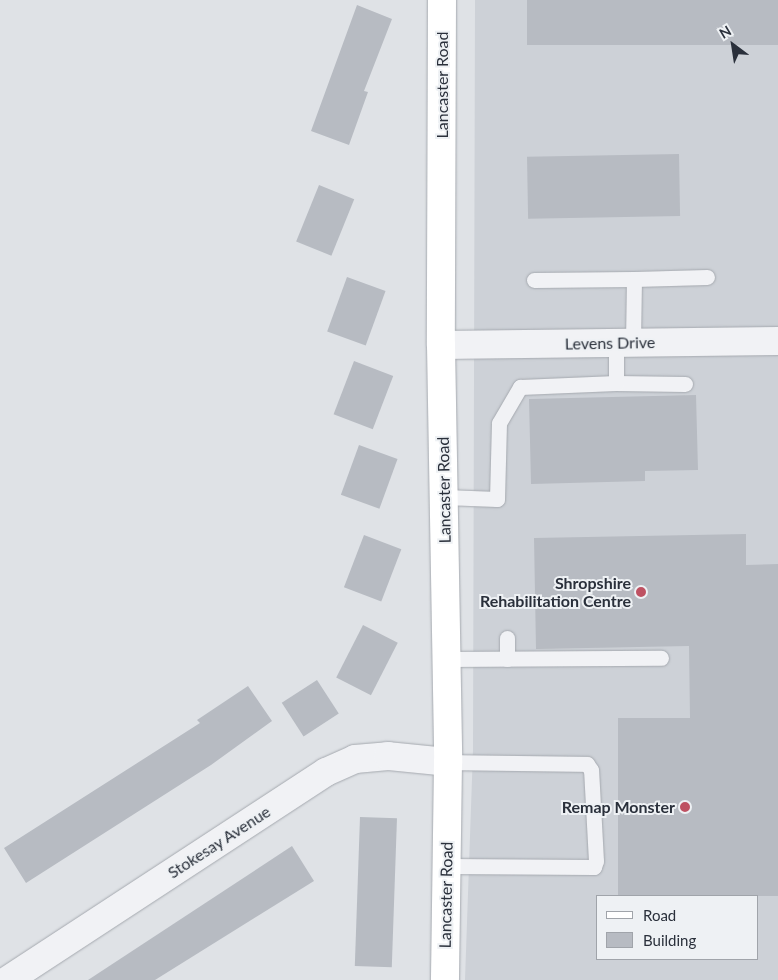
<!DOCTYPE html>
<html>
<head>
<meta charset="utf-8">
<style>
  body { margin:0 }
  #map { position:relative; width:778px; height:980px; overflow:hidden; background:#dfe2e6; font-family:Lato,sans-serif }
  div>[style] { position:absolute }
  .built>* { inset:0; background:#cdd1d7 }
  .building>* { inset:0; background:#b7bbc2; transform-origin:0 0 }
  .roads { filter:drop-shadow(0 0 1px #a5a9af) drop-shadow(0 0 1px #a5a9af) }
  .lane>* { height:15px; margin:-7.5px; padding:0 7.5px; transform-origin:7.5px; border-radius:7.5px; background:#f1f2f5 }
  .street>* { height:28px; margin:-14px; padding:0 14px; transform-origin:14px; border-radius:14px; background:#f1f2f5 }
  .secondary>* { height:28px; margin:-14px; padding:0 14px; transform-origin:14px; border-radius:14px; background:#fff }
  .dots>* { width:14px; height:14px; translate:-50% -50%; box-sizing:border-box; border:2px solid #eef1f4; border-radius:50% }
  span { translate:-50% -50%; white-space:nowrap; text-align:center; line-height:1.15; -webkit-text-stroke:4px #eef1f4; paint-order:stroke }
  .street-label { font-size:16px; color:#2a303b }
  .poi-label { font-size:16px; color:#2a303b; font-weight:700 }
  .right { translate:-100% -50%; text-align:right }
  .legend { position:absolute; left:596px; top:895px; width:162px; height:65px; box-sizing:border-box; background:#eef1f4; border:1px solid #a0a4aa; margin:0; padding:6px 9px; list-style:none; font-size:15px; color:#2a303b }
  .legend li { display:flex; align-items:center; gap:10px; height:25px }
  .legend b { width:25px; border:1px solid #a0a4aa }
  .north { position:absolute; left:708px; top:20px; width:50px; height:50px; -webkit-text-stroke:4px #eef1f4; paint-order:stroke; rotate:329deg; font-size:14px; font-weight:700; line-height:20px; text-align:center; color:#2a303b }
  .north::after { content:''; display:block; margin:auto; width:18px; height:22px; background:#2a303b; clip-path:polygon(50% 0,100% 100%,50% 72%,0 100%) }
</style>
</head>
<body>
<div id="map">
  <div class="built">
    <div style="clip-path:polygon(evenodd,475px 0,778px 0,778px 980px,465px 980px,473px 750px,475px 0,597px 896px,757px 896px,757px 959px,597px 959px,597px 896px)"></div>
  </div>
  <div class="building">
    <div style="left:527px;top:0;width:251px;height:45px"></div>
    <div style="clip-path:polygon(357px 5px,392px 19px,364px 91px,368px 92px,349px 145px,311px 131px)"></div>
    <div style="left:679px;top:154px;width:62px;height:152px;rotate:89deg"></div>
    <div style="left:319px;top:185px;width:38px;height:61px;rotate:22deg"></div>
    <div style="left:347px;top:277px;width:41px;height:58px;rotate:20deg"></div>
    <div style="left:354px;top:361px;width:42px;height:57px;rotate:21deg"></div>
    <div style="clip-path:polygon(696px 395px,698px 470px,645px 471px,645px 481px,531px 484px,529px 399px)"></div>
    <div style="left:359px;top:445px;width:41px;height:53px;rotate:20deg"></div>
    <div style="clip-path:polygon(746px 534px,746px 565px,778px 564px,778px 896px,618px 896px,618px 718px,690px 718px,689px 646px,536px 649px,534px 538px)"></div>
    <div style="left:364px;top:535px;width:40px;height:56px;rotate:21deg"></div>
    <div style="left:363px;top:625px;width:39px;height:59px;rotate:27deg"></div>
    <div style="left:317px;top:680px;width:40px;height:42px;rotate:57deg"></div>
    <div style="clip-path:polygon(248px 686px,272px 721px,211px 765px,26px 883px,4px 848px,200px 723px,197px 720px)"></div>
    <div style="left:360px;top:817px;width:37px;height:149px;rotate:2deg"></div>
    <div style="clip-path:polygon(292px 846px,314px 881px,155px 980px,88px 980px)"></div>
  </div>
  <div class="roads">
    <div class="lane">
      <div style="left:634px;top:279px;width:73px;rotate:-1.6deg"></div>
      <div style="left:534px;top:280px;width:100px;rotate:-0.6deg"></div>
      <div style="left:634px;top:279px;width:64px;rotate:90.9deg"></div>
      <div style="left:616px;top:383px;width:69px;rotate:0.8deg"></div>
      <div style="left:444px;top:497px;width:53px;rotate:2.2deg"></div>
      <div style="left:497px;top:499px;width:76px;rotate:-88.5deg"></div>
      <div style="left:499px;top:423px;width:42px;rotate:-59.7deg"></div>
      <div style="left:520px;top:387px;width:96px;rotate:-2.4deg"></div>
      <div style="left:616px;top:383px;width:40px;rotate:-90deg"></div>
      <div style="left:507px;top:638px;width:21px;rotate:90deg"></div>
      <div style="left:446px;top:659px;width:215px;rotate:-0.3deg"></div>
      <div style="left:447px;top:866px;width:147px;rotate:0.4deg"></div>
      <div style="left:594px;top:867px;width:6px;rotate:-72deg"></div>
      <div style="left:596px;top:861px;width:91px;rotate:-93.1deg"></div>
      <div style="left:591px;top:770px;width:7px;rotate:-124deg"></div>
      <div style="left:587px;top:764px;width:139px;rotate:-179.2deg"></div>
    </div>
    <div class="street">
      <div style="left:441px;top:345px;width:337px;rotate:-0.7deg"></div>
      <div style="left:8px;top:980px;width:380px;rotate:-33.2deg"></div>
      <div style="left:326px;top:772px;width:32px;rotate:-24deg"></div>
      <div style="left:355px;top:759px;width:33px;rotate:-5deg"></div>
      <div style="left:388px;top:756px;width:60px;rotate:5.7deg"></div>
    </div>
    <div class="secondary">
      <div style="left:442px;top:0;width:345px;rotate:90.2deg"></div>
      <div style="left:441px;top:345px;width:417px;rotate:89deg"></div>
      <div style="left:448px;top:762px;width:218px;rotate:90.8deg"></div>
    </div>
  </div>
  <div class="dots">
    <div style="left:641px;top:592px;background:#be5162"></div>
    <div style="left:685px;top:807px;background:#be5162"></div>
  </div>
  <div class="street-label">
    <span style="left:442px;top:85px;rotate:-90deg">Lancaster Road</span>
    <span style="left:610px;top:343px;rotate:-1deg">Levens Drive</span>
    <span style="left:444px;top:490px;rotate:-91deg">Lancaster Road</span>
    <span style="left:219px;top:842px;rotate:-33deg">Stokesay Avenue</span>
    <span style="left:446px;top:895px;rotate:-89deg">Lancaster Road</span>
  </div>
  <div class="poi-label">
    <span class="right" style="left:631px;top:592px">Shropshire<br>Rehabilitation Centre</span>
    <span class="right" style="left:675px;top:807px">Remap Monster</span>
  </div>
  <ul class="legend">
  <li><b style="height:6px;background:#fff"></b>Road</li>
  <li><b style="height:14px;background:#b7bbc2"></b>Building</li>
  </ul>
  <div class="north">N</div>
</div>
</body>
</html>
